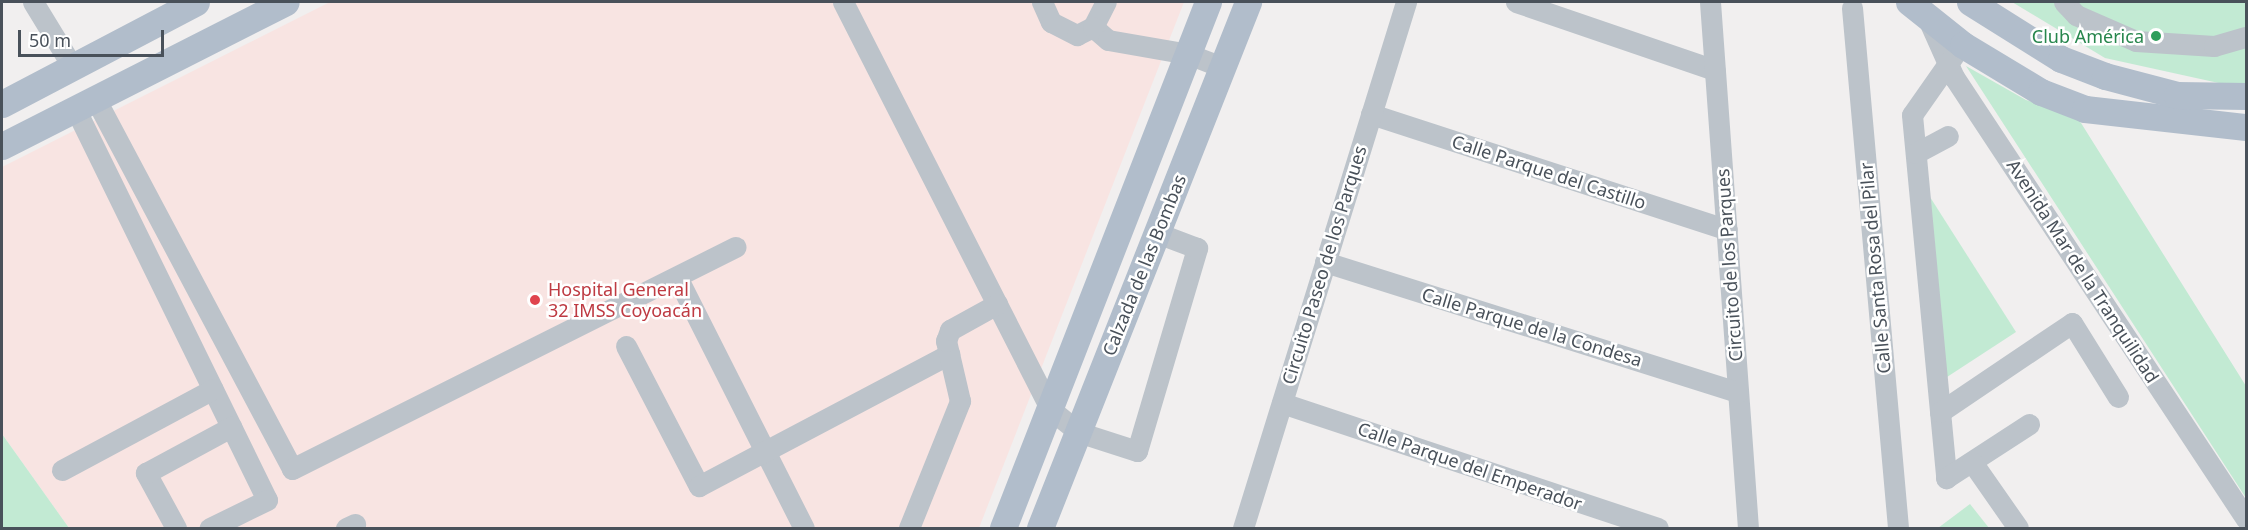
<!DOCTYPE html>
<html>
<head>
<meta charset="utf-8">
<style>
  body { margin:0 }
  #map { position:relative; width:2248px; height:530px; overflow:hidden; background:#f1efef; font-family:"Noto Sans",sans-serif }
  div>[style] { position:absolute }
  .medical>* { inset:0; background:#f8e4e2 }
  .green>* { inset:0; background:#c2ead3 }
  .minor>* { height:21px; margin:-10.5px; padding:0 10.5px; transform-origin:10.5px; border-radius:10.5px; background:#bcc3ca }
  .major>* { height:27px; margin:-13.5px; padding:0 13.5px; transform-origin:13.5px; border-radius:13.5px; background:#b1bdcb }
  .dots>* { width:16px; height:16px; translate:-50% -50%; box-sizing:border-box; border:3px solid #fff; border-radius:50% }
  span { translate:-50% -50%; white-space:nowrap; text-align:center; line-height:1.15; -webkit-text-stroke:5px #fff; paint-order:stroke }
  .leisure-label { font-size:18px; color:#27864d }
  .right { translate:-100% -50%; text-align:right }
  .street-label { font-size:18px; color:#49515a }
  .health-label { font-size:18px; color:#be3a42 }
  .left { translate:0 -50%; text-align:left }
  .frame { position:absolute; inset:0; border:3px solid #49515a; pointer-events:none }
  .scale { position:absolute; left:18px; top:30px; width:146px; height:27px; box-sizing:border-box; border:3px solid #49515a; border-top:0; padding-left:8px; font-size:18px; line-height:21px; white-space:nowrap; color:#49515a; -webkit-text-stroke:4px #fff; paint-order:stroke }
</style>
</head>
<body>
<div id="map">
  <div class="medical">
    <div style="clip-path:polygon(330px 2px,1184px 2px,979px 528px,69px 528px,2px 434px,2px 167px)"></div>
  </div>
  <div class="green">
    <div style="clip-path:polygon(2012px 2px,2246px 2px,2246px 89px,2105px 58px)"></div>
    <div style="clip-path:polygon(1966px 66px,2026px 100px,2076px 115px,2246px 386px,2246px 498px)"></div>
    <div style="clip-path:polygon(1930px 197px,2016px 332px,1947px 377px)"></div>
    <div style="clip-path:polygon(2px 434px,69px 528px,2px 528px)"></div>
    <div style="clip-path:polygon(1970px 504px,1989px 528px,1938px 528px)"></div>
  </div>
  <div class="minor">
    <div style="left:33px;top:2px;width:75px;rotate:58.6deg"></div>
    <div style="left:843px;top:2px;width:457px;rotate:63deg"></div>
    <div style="left:1050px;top:409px;width:36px;rotate:39deg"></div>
    <div style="left:1078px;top:432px;width:62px;rotate:17.9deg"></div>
    <div style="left:1137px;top:451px;width:212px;rotate:-73.5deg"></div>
    <div style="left:1197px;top:248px;width:43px;rotate:-159.4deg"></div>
    <div style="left:1042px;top:2px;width:22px;rotate:66deg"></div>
    <div style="left:1051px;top:22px;width:29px;rotate:27deg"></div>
    <div style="left:1077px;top:35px;width:18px;rotate:-27deg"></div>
    <div style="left:1093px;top:27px;width:28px;rotate:-63deg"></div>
    <div style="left:1516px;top:2px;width:210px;rotate:18.9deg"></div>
    <div style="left:1710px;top:2px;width:527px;rotate:85.87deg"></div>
    <div style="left:2064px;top:2px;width:18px;rotate:47deg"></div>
    <div style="left:2076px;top:15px;width:65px;rotate:23.4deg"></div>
    <div style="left:2136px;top:41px;width:78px;rotate:3.7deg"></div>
    <div style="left:2214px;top:46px;width:33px;rotate:-16deg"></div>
    <div style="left:1852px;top:8px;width:522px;rotate:84.94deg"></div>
    <div style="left:1928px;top:19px;width:64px;rotate:65.9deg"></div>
    <div style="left:1954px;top:77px;width:530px;rotate:56.55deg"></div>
    <div style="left:1093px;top:27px;width:20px;rotate:41deg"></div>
    <div style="left:1108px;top:40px;width:81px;rotate:9.9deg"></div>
    <div style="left:1188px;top:54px;width:36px;rotate:21deg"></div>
    <div style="left:1954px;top:55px;width:73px;rotate:125deg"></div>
    <div style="left:1912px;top:115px;width:365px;rotate:84.6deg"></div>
    <div style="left:1946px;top:478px;width:99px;rotate:-33deg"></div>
    <div style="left:95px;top:98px;width:420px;rotate:62deg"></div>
    <div style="left:292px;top:469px;width:496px;rotate:-26.6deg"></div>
    <div style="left:75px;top:108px;width:436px;rotate:63.9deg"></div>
    <div style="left:267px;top:500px;width:64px;rotate:153.8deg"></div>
    <div style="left:1371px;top:114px;width:374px;rotate:18deg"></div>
    <div style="left:1916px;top:153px;width:36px;rotate:-28deg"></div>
    <div style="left:1325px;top:262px;width:433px;rotate:17.5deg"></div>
    <div style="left:677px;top:277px;width:281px;rotate:63.2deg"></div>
    <div style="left:626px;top:346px;width:158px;rotate:62.5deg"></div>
    <div style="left:699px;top:486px;width:283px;rotate:-27.8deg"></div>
    <div style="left:1282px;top:403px;width:396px;rotate:18.4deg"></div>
    <div style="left:1940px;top:412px;width:159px;rotate:-34deg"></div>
    <div style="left:2072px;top:323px;width:87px;rotate:58.1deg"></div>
    <div style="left:1972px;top:462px;width:80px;rotate:55.1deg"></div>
    <div style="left:62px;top:470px;width:171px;rotate:-28.2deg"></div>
    <div style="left:176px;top:528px;width:63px;rotate:-118.6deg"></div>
    <div style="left:146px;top:473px;width:97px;rotate:-28.4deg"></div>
    <div style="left:346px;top:528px;width:10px;rotate:-24deg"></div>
    <div style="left:909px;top:528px;width:137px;rotate:-68.1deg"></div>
    <div style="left:960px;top:401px;width:62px;rotate:-103.1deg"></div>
    <div style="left:946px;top:341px;width:12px;rotate:-70deg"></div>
    <div style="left:950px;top:330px;width:54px;rotate:-29deg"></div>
    <div style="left:1243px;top:528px;width:551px;rotate:-72.78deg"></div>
  </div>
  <div class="major">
    <div style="left:1909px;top:2px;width:69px;rotate:38.5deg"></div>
    <div style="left:1963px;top:45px;width:91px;rotate:31.1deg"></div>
    <div style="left:2041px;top:92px;width:47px;rotate:21.1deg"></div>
    <div style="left:2085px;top:109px;width:162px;rotate:6.4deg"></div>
    <div style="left:1970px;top:2px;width:107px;rotate:32.1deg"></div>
    <div style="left:2061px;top:59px;width:47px;rotate:21.1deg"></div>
    <div style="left:2105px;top:76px;width:74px;rotate:14.8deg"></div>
    <div style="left:2177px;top:95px;width:69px;rotate:0.8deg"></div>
    <div style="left:2px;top:104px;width:219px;rotate:-27.7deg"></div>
    <div style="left:2px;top:146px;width:318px;rotate:-26.9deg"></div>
    <div style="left:1003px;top:528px;width:565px;rotate:-68.71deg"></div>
    <div style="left:1040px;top:528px;width:566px;rotate:-68.42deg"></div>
  </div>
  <div class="dots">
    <div style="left:2156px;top:36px;background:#2e9e5b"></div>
    <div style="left:535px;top:300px;background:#e0444e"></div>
  </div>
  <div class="leisure-label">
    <span class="right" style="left:2144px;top:36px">Club América</span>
  </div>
  <div class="street-label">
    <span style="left:1549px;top:172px;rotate:18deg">Calle Parque del Castillo</span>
    <span style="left:1144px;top:265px;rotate:-68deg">Calzada de las Bombas</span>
    <span style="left:1324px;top:265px;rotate:-73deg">Circuito Paseo de los Parques</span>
    <span style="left:1729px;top:265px;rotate:-94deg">Circuito de los Parques</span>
    <span style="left:1875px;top:268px;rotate:-95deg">Calle Santa Rosa del Pilar</span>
    <span style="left:2083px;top:271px;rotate:57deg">Avenida Mar de la Tranquilidad</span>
    <span style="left:1532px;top:327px;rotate:17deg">Calle Parque de la Condesa</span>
    <span style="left:1470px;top:466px;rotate:19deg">Calle Parque del Emperador</span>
  </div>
  <div class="health-label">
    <span class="left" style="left:548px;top:300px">Hospital General<br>32 IMSS Coyoacán</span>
  </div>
  <div class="frame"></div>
  <div class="scale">50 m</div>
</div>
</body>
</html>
